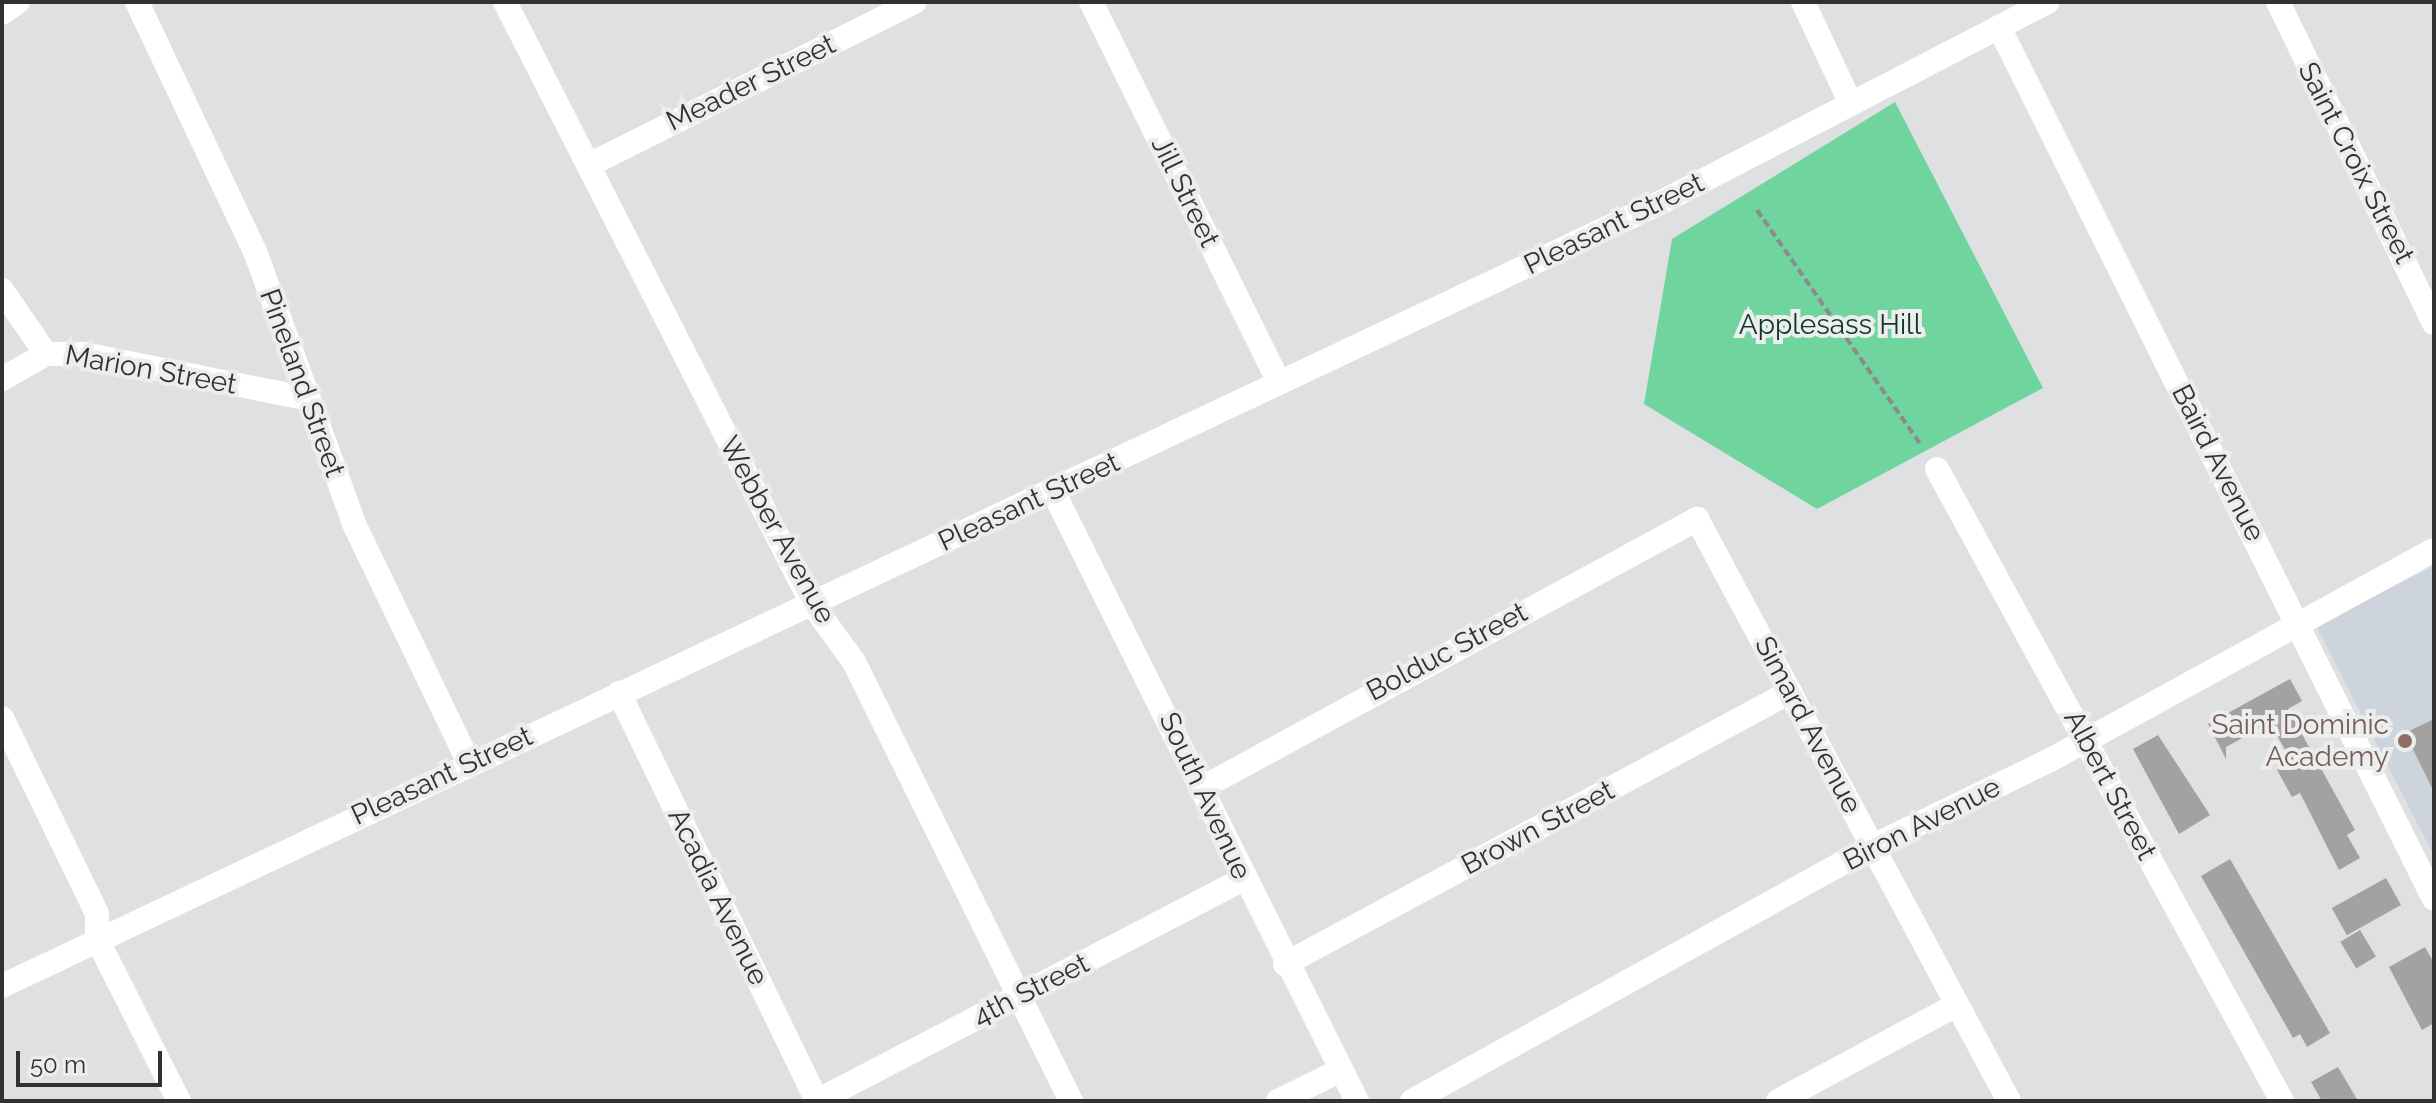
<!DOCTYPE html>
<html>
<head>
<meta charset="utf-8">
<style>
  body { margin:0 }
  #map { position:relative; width:2436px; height:1103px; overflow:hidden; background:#dfe0e1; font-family:Raleway,sans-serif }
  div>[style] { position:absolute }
  .built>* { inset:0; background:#ced4db }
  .green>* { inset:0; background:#70d49e }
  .building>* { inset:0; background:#a4a2a1; transform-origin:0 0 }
  .path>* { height:4px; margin-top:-2px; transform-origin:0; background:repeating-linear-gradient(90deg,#8b8b8c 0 8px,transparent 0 12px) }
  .minor>* { height:24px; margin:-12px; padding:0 12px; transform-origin:12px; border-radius:12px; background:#fff }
  .dots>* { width:22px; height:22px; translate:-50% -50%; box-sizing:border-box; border:4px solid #ecedee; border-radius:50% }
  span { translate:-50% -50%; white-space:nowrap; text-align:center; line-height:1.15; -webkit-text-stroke:8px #ecedee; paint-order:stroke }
  .street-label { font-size:28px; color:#313132 }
  .park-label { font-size:28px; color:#0c3924 }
  .education-label { font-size:28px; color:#785e54 }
  .right { translate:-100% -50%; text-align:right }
  .frame { position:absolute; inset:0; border:4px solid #313132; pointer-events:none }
  .scale { position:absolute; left:16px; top:1051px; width:146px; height:36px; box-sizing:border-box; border:4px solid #313132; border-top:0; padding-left:10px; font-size:24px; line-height:28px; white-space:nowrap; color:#313132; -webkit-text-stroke:6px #ecedee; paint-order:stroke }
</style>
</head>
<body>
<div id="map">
  <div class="built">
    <div style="clip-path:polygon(2434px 566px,2434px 856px,2316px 626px)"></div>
  </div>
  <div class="green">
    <div style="clip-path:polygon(1895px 102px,2043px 388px,1817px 509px,1644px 404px,1672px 239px)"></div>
  </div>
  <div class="building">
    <div style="clip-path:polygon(2290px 679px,2302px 701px,2288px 709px,2355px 830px,2347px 835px,2360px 858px,2339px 870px,2300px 793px,2292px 797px,2277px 770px,2292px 762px,2270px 723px,2226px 747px,2226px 759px,2208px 724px)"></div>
    <div style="clip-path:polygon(2434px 719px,2434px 792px,2405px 733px)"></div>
    <div style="clip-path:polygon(2158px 735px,2210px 815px,2179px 834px,2133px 749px)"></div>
    <div style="clip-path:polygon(2230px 859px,2330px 1033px,2307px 1047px,2300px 1034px,2293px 1038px,2201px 876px)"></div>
    <div style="left:2386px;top:878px;width:31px;height:62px;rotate:61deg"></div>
    <div style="left:2360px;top:930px;width:31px;height:23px;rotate:59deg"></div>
    <div style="clip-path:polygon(2425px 947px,2434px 963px,2434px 1023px,2422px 1030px,2389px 967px)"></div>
    <div style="clip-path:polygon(2338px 1067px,2358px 1101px,2322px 1101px,2311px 1082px)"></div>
  </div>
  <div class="path">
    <div style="left:1757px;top:210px;width:285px;rotate:55.1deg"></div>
  </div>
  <div class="minor">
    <div style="left:137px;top:2px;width:279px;rotate:64.7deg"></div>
    <div style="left:256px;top:254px;width:289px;rotate:70deg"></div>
    <div style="left:355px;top:526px;width:263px;rotate:64.3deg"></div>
    <div style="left:505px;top:2px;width:676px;rotate:62.98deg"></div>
    <div style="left:812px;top:604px;width:72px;rotate:54.1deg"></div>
    <div style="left:854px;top:662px;width:490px;rotate:63.7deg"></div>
    <div style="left:1091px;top:2px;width:424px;rotate:63.7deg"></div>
    <div style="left:1803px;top:2px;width:113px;rotate:64.8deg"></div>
    <div style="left:2278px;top:2px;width:357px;rotate:64.1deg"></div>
    <div style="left:2px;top:13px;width:19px;rotate:-35deg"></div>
    <div style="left:1999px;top:27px;width:974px;rotate:63.49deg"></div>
    <div style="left:589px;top:165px;width:364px;rotate:-26.6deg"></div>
    <div style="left:2px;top:290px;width:78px;rotate:55.5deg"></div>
    <div style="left:2px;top:379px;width:51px;rotate:-29.6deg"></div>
    <div style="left:46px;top:354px;width:38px"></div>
    <div style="left:84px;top:354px;width:225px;rotate:11.3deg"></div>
    <div style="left:1937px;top:469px;width:720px;rotate:61.37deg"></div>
    <div style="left:1053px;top:491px;width:682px;rotate:63.51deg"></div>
    <div style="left:619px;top:693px;width:454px;rotate:64.1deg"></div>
    <div style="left:2px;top:718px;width:218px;rotate:64.1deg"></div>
    <div style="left:97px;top:914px;width:25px;rotate:90deg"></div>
    <div style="left:97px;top:939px;width:182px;rotate:63.2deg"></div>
    <div style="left:1200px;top:789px;width:566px;rotate:-28.51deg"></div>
    <div style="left:1697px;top:519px;width:660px;rotate:61.81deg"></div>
    <div style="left:1285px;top:964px;width:574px;rotate:-28.31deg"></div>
    <div style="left:2px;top:986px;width:1829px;rotate:-25.28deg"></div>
    <div style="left:1656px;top:205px;width:441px;rotate:-27.4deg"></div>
    <div style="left:817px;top:1101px;width:481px;rotate:-27.5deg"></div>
    <div style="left:1278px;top:1101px;width:68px;rotate:-26.2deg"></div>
    <div style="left:1412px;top:1101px;width:527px;rotate:-28.95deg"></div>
    <div style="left:1873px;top:846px;width:199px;rotate:-25.9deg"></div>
    <div style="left:2052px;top:759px;width:435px;rotate:-28.7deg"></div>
    <div style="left:1778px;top:1101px;width:202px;rotate:-28.3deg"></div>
  </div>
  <div class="dots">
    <div style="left:2405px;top:741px;background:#8d6e63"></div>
  </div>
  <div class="street-label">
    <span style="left:751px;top:83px;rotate:-26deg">Meader Street</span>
    <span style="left:2356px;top:163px;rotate:63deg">Saint Croix Street</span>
    <span style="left:1185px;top:192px;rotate:64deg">Jill Street</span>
    <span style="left:1614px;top:224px;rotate:-26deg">Pleasant Street</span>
    <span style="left:151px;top:370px;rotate:10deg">Marion Street</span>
    <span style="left:302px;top:383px;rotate:70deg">Pineland Street</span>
    <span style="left:2218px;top:463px;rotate:63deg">Baird Avenue</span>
    <span style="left:1029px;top:502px;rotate:-25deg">Pleasant Street</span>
    <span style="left:777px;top:530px;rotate:61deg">Webber Avenue</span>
    <span style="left:1447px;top:652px;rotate:-28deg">Bolduc Street</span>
    <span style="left:1808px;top:725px;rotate:62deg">Simard Avenue</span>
    <span style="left:442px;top:776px;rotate:-25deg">Pleasant Street</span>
    <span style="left:2110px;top:785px;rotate:62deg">Albert Street</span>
    <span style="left:1205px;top:796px;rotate:65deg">South Avenue</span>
    <span style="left:1922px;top:824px;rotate:-27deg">Biron Avenue</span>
    <span style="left:1538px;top:828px;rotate:-28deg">Brown Street</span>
    <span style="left:718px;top:897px;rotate:64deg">Acadia Avenue</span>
    <span style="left:1031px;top:990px;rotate:-27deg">4th Street</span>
  </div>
  <div class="park-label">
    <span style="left:1830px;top:325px">Applesass Hill</span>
  </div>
  <div class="education-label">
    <span class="right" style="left:2389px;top:741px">Saint Dominic<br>Academy</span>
  </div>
  <div class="frame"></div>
  <div class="scale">50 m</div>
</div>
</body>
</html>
